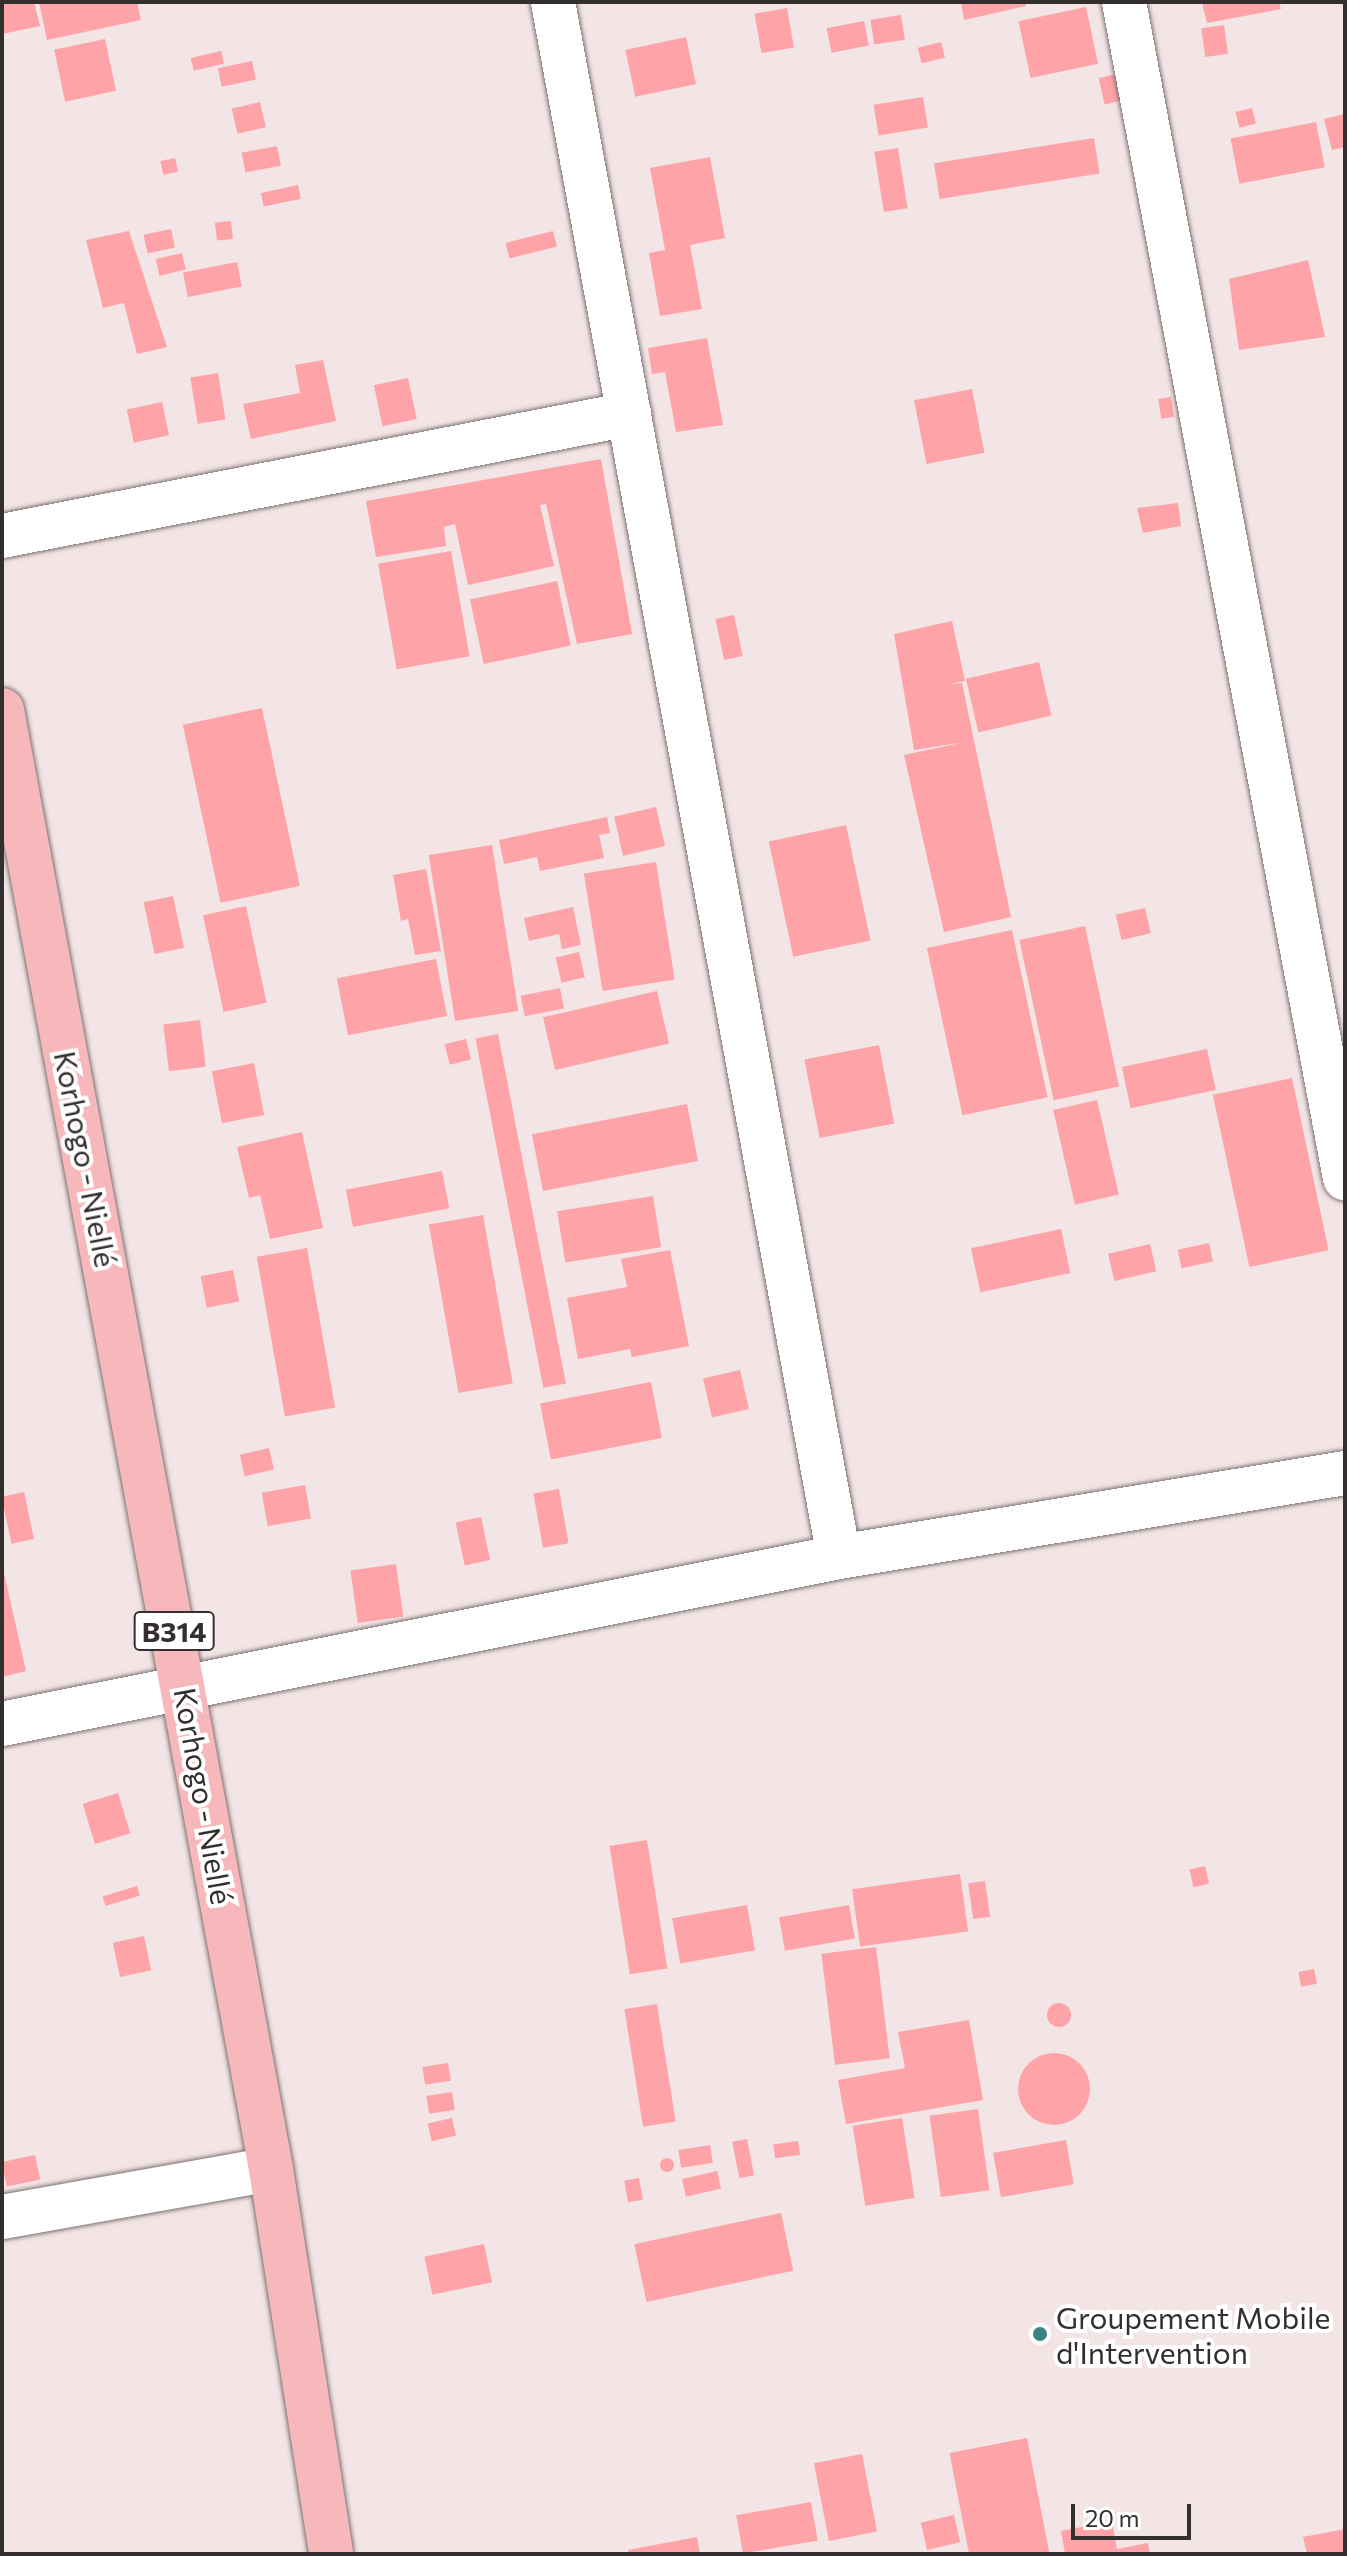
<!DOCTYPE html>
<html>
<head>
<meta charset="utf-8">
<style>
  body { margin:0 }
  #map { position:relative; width:1347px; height:2556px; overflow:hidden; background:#f3e5e5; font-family:Commissioner,sans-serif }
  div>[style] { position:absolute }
  .building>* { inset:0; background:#fea3a8; transform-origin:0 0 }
  .round { border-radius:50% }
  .roads { filter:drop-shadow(0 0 2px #7d7171) drop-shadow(0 0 2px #7d7171) }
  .minor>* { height:44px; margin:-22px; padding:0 22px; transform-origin:22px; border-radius:22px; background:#fff }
  .major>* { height:44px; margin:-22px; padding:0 22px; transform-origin:22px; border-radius:22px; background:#f7b8bc }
  .dots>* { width:22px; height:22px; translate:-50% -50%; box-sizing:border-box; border:4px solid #fff; border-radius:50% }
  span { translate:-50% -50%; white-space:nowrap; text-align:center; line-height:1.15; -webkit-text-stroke:8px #fff; paint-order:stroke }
  .shield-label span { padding:2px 6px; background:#fff; border:2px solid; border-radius:6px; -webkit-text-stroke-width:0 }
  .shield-label { font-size:28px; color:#342f2f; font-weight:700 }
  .street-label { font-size:30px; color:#342f2f }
  .poi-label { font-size:30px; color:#342f2f }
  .left { translate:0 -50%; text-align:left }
  .frame { position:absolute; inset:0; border:4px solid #342f2f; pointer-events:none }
  .scale { position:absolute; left:1071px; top:2504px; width:120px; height:36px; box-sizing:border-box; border:4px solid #342f2f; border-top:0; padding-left:10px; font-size:24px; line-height:28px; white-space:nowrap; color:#342f2f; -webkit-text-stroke:6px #fff; paint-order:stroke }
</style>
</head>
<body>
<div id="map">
  <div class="building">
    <div style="clip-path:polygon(2px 2px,34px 2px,40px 26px,2px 34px)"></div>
    <div style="clip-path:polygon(39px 2px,137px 2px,141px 20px,47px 40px)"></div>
    <div style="clip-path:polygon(961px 2px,1025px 2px,1026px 6px,964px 20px)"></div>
    <div style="clip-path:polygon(1202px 2px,1279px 2px,1281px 9px,1207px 23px)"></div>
    <div style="left:1086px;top:7px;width:58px;height:69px;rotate:78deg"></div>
    <div style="left:787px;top:8px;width:40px;height:33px;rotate:80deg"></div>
    <div style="left:901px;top:15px;width:25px;height:31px;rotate:81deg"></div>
    <div style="left:864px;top:21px;width:25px;height:38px;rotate:79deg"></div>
    <div style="left:1224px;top:25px;width:29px;height:23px;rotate:82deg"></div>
    <div style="left:686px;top:37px;width:48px;height:62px;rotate:78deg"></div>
    <div style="left:105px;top:39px;width:53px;height:52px;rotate:78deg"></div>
    <div style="left:941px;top:42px;width:16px;height:24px;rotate:76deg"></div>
    <div style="left:221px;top:51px;width:13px;height:31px;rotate:77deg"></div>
    <div style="left:252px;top:61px;width:19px;height:35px;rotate:78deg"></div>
    <div style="left:1121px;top:73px;width:27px;height:23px;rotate:77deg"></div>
    <div style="left:923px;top:97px;width:31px;height:50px;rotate:81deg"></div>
    <div style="left:260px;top:102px;width:26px;height:29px;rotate:77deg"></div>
    <div style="left:1252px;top:108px;width:16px;height:17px;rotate:76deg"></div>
    <div style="clip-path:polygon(1345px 114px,1345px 147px,1332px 150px,1324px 119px)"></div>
    <div style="left:1316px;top:122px;width:46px;height:87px;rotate:79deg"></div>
    <div style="left:1094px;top:138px;width:36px;height:162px;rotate:81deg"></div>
    <div style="left:277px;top:146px;width:20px;height:36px;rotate:79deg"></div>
    <div style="left:898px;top:148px;width:61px;height:24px;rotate:81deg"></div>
    <div style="clip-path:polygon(710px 157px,725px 238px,690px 245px,702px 309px,660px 316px,649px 253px,665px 250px,650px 168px)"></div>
    <div style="left:175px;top:158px;width:14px;height:15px;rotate:78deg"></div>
    <div style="left:298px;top:185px;width:14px;height:38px;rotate:78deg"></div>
    <div style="left:231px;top:221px;width:18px;height:16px;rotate:84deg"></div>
    <div style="left:171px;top:229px;width:19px;height:28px;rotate:78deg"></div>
    <div style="clip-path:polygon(129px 231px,167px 347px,137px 354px,124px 303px,103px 308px,86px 240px)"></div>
    <div style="left:553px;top:231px;width:16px;height:49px;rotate:76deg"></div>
    <div style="left:182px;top:253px;width:17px;height:27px;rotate:77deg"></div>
    <div style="clip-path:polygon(1308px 260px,1325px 337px,1239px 350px,1229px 279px)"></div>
    <div style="left:237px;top:262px;width:25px;height:55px;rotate:79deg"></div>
    <div style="clip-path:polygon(707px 338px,723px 425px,676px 432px,665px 372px,652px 374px,648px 348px)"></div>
    <div style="clip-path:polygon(323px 360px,336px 421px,251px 439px,243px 404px,300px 393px,295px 365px)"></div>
    <div style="left:218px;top:373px;width:47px;height:28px;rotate:81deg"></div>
    <div style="left:408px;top:378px;width:42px;height:35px;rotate:78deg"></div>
    <div style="left:972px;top:389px;width:65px;height:59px;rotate:79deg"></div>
    <div style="left:1171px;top:397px;width:20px;height:13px;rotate:81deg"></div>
    <div style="left:162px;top:402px;width:34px;height:36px;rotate:78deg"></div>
    <div style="clip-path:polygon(601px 459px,632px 634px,577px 644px,546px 504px,540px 505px,554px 566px,468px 585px,455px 524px,444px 527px,446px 546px,376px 557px,366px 501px)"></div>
    <div style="clip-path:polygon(1178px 503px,1181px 526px,1143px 533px,1137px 508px)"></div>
    <div style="left:451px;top:551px;width:107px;height:74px;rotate:80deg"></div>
    <div style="left:557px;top:581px;width:66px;height:89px;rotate:78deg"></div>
    <div style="left:734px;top:615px;width:42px;height:19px;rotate:78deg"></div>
    <div style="clip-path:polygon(952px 621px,965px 681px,949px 684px,962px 683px,1011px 917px,944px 932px,904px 755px,965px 742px,914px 750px,894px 634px)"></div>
    <div style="left:1039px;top:662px;width:55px;height:75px;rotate:77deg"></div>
    <div style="left:262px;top:708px;width:182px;height:81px;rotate:78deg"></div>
    <div style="left:656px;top:807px;width:40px;height:43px;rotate:77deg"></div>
    <div style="clip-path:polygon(607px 817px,610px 833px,599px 835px,604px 858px,540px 871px,537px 857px,504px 864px,499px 840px)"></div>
    <div style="left:846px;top:825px;width:118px;height:79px;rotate:78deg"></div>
    <div style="left:492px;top:845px;width:168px;height:64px;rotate:81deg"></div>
    <div style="left:656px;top:862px;width:119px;height:73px;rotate:81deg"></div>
    <div style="clip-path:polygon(426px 869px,441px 951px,415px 955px,408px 919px,401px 921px,393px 875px)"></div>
    <div style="left:173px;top:896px;width:53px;height:30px;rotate:78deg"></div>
    <div style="left:246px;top:906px;width:99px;height:44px;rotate:78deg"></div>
    <div style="clip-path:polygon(573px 907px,581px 945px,562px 949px,559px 934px,529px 941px,524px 918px)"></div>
    <div style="left:1145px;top:908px;width:26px;height:30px;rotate:77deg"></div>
    <div style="left:1085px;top:926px;width:164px;height:67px;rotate:78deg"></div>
    <div style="left:1012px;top:930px;width:171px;height:87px;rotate:78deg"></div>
    <div style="left:579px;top:952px;width:26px;height:24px;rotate:77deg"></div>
    <div style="left:436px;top:959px;width:58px;height:101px;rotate:79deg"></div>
    <div style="left:560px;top:988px;width:21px;height:40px;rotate:79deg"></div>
    <div style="left:657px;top:991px;width:54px;height:117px;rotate:77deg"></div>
    <div style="left:200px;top:1020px;width:47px;height:37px;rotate:83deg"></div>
    <div style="left:498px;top:1034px;width:356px;height:23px;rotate:79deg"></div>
    <div style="left:466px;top:1039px;width:21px;height:22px;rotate:76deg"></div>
    <div style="left:879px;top:1045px;width:80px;height:76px;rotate:79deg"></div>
    <div style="left:1207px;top:1049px;width:42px;height:87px;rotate:78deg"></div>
    <div style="left:254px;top:1063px;width:53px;height:43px;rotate:79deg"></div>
    <div style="left:1292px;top:1078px;width:176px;height:81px;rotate:78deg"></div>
    <div style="left:1097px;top:1100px;width:97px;height:45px;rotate:77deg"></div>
    <div style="left:687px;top:1104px;width:58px;height:158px;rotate:79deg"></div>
    <div style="clip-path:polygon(302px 1132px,323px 1228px,270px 1239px,260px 1195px,249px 1198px,237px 1147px)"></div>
    <div style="left:442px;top:1171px;width:38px;height:98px;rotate:79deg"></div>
    <div style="left:653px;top:1196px;width:52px;height:97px;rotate:81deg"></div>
    <div style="left:483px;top:1215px;width:171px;height:55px;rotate:80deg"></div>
    <div style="left:1061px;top:1229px;width:45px;height:92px;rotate:78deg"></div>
    <div style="left:1209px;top:1243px;width:19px;height:32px;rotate:78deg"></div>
    <div style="left:1150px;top:1244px;width:28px;height:43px;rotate:77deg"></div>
    <div style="left:307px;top:1248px;width:162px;height:51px;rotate:80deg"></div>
    <div style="clip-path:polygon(670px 1250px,689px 1346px,632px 1357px,630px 1349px,578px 1359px,567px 1298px,627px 1287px,621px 1259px)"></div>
    <div style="left:233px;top:1270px;width:32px;height:33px;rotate:79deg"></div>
    <div style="left:740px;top:1370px;width:40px;height:38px;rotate:77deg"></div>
    <div style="left:651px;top:1382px;width:57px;height:113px;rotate:79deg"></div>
    <div style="left:269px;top:1448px;width:22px;height:30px;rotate:77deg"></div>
    <div style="left:305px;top:1485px;width:34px;height:44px;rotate:80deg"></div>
    <div style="left:559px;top:1489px;width:55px;height:26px;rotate:80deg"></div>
    <div style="left:24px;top:1492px;width:48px;height:23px;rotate:78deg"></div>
    <div style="left:481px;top:1517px;width:44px;height:26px;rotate:78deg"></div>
    <div style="clip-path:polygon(2px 1564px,26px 1671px,2px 1677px)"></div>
    <div style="left:396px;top:1564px;width:53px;height:46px;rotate:82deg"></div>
    <div style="left:118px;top:1793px;width:42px;height:37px;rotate:73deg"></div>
    <div style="left:647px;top:1840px;width:130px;height:38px;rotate:81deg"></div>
    <div style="left:1205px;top:1866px;width:18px;height:16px;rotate:77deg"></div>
    <div style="left:960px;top:1874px;width:58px;height:109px;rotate:82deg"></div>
    <div style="left:985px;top:1881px;width:36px;height:17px;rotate:82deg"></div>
    <div style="left:137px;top:1886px;width:10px;height:36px;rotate:73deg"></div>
    <div style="left:747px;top:1905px;width:46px;height:76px;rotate:80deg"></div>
    <div style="left:849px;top:1905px;width:34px;height:71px;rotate:80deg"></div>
    <div style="left:144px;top:1936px;width:35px;height:32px;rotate:78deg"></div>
    <div style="left:876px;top:1947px;width:112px;height:55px;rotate:83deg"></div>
    <div style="left:1314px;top:1969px;width:15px;height:16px;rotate:79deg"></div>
    <div class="round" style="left:1047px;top:2003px;width:24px;height:24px"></div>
    <div style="left:657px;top:2004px;width:119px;height:33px;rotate:81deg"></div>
    <div style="clip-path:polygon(969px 2020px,983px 2100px,846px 2124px,838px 2080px,905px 2068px,898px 2032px)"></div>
    <div class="round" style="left:1018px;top:2053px;width:72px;height:72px"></div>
    <div style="left:448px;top:2063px;width:18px;height:26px;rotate:81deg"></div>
    <div style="left:452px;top:2092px;width:18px;height:26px;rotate:81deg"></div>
    <div style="left:978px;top:2109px;width:82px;height:49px;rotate:82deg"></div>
    <div style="left:452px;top:2118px;width:18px;height:25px;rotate:77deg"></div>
    <div style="left:902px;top:2118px;width:81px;height:50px;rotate:81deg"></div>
    <div style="left:747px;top:2139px;width:37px;height:15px;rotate:79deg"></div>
    <div style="left:1066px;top:2140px;width:45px;height:74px;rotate:80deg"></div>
    <div style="left:798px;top:2141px;width:14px;height:25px;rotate:82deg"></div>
    <div style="left:710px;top:2145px;width:18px;height:32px;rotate:81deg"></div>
    <div style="left:35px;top:2155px;width:25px;height:34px;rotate:78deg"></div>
    <div class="round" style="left:660px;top:2158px;width:14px;height:14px"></div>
    <div style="left:717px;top:2171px;width:18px;height:36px;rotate:77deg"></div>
    <div style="left:639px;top:2178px;width:22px;height:15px;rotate:80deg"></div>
    <div style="left:781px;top:2213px;width:59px;height:150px;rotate:78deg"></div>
    <div style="left:484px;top:2244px;width:39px;height:61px;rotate:78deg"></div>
    <div style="left:1027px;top:2438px;width:118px;height:79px;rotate:79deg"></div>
    <div style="left:862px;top:2454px;width:79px;height:49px;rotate:79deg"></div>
    <div style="left:811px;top:2502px;width:39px;height:76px;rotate:80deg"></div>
    <div style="left:954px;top:2515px;width:28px;height:34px;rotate:77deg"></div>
    <div style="clip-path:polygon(1112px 2521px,1117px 2549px,1148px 2543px,1150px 2554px,1065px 2554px,1061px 2531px)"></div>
    <div style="clip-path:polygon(1345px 2529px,1345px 2554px,1307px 2554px,1303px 2537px)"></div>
    <div style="clip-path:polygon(697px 2537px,700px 2554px,629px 2554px,628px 2550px)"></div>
  </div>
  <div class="roads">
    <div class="minor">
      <div style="left:553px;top:2px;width:1581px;rotate:79.58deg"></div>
      <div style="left:1124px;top:2px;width:1197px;rotate:79.36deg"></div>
      <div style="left:2px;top:536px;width:639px;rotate:-11.01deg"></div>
      <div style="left:2px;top:1724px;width:853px;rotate:-11.28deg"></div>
      <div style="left:839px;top:1557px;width:513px;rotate:-9.43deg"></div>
      <div style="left:2px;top:2217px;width:273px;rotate:-10.1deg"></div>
    </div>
    <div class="major">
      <div style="left:2px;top:710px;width:1484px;rotate:79.55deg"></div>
      <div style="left:271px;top:2169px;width:390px;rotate:81.1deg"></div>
    </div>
  </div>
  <div class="dots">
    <div style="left:1040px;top:2334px;background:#3b8485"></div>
  </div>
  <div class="shield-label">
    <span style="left:174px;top:1631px">B314</span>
  </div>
  <div class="street-label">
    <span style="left:86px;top:1159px;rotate:79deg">Korhogo - Niellé</span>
    <span style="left:204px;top:1796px;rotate:80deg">Korhogo - Niellé</span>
  </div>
  <div class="poi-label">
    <span class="left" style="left:1056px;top:2334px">Groupement Mobile<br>d'Intervention</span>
  </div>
  <div class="frame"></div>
  <div class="scale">20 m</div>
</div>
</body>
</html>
